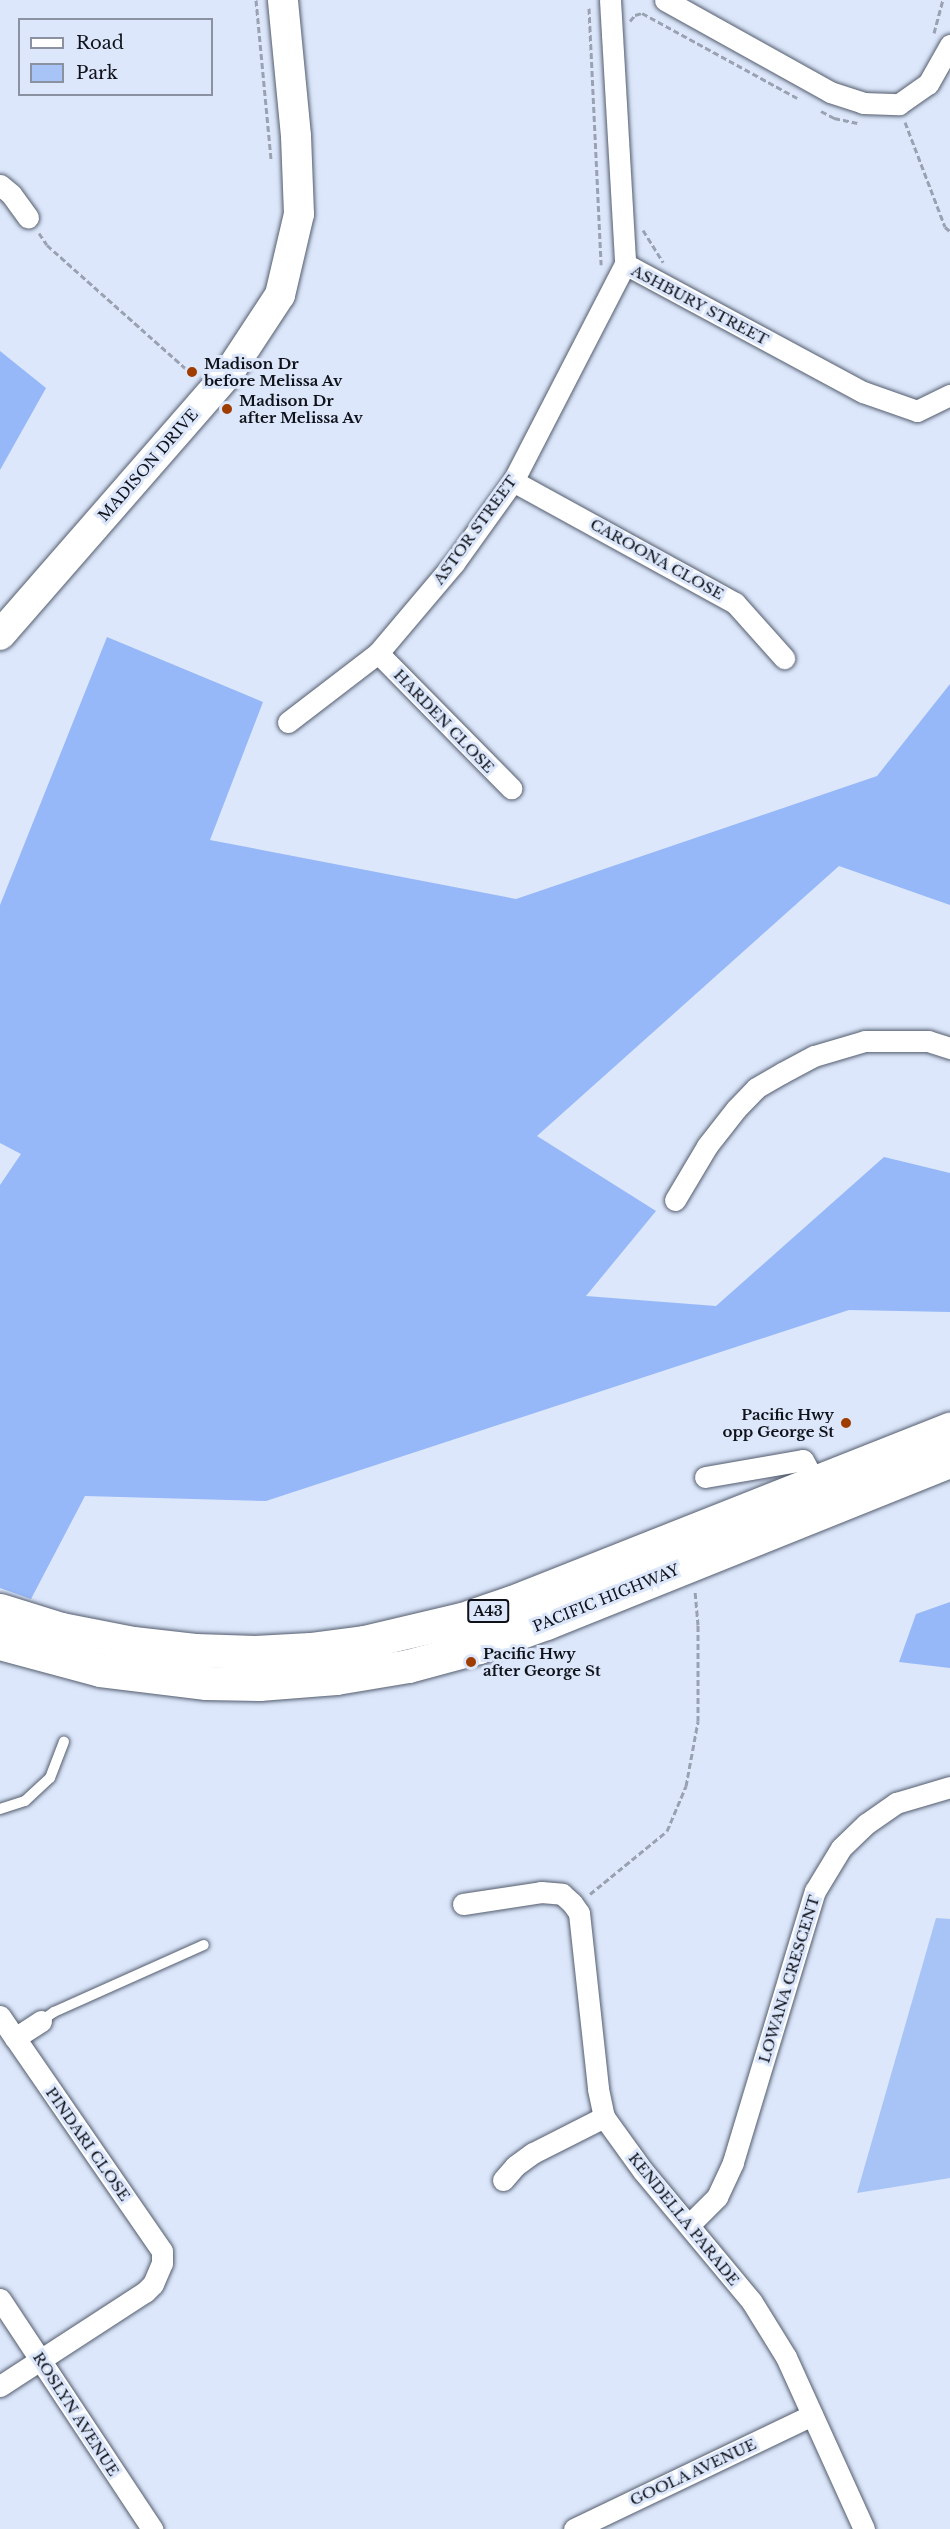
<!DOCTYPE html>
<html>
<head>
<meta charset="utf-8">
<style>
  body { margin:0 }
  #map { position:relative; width:950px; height:2529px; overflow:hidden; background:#dce7fb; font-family:"Libre Baskerville",serif }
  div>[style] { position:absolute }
  .green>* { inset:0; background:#a8c3f5 }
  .forest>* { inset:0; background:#96b8f8 }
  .path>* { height:3px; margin-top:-1.5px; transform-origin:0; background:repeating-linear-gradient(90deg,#9aa2b2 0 6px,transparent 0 9px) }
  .roads { filter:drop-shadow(0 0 2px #545d6e) drop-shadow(0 0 2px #545d6e) }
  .service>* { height:10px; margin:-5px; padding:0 5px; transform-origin:5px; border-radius:5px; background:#fff }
  .minor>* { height:21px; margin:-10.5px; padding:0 10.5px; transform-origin:10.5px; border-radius:10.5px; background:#fff }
  .secondary>* { height:30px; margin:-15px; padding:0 15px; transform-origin:15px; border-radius:15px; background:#fff }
  .trunk>* { height:33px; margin:-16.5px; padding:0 16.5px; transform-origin:16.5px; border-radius:16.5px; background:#fff }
  .dots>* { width:16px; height:16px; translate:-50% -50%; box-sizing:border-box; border:3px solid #dce7fb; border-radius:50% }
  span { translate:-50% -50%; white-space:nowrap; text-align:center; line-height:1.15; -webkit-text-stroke:6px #dce7fb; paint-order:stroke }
  .shield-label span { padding:2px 4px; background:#dce7fb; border:2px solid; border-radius:4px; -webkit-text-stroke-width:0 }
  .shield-label { font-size:14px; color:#0f1219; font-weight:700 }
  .street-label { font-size:15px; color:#0f1219 }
  .poi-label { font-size:15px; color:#0f1219; font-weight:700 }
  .left { translate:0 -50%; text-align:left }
  .right { translate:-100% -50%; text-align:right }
  .legend { position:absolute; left:18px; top:18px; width:195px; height:78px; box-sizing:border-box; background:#dce7fb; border:2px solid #8a92a1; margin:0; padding:8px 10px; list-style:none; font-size:18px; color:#0f1219 }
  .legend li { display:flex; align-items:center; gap:12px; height:30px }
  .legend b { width:30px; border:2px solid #8a92a1 }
</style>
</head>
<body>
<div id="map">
  <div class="green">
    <div style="clip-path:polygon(936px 1918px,950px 1919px,950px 2178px,857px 2193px)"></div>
  </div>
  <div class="forest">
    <div style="clip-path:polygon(0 351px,46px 388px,0 470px)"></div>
    <div style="clip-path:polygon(107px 637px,263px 702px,210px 840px,516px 899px,877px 776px,950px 684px,950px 905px,839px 866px,537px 1136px,656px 1211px,586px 1296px,716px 1306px,884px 1157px,950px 1173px,950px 1312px,849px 1310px,266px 1501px,85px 1496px,31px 1599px,0 1588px,0 1185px,21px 1154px,0 1143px,0 905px)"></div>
    <div style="clip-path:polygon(950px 1602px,950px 1668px,899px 1662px,916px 1614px)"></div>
  </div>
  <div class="path">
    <div style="left:256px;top:0;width:161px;rotate:84.6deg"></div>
    <div style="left:589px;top:8px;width:257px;rotate:87.3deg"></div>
    <div style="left:630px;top:21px;width:8px;rotate:-50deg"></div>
    <div style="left:635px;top:15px;width:7px;rotate:-16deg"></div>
    <div style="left:642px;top:13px;width:177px;rotate:28.7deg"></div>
    <div style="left:934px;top:33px;width:34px;rotate:-75deg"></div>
    <div style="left:821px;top:111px;width:15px;rotate:28deg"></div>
    <div style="left:834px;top:118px;width:24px;rotate:12deg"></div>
    <div style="left:905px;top:122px;width:112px;rotate:69.1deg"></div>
    <div style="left:945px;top:227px;width:6px;rotate:39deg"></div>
    <div style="left:643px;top:230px;width:38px;rotate:58deg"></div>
    <div style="left:39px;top:233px;width:14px;rotate:56deg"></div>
    <div style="left:47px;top:245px;width:198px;rotate:41.7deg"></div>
    <div style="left:590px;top:1894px;width:99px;rotate:-39.3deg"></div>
    <div style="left:667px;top:1831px;width:49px;rotate:-67.1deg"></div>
    <div style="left:686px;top:1786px;width:66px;rotate:-79.5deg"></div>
    <div style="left:698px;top:1721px;width:96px;rotate:-90deg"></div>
    <div style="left:698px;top:1625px;width:34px;rotate:-95deg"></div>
  </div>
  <div class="roads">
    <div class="service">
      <div style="left:0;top:1809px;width:26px;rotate:-18deg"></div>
      <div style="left:25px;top:1801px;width:34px;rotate:-43deg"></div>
      <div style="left:50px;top:1778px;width:39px;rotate:-69deg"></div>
      <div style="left:41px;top:2021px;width:16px;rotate:-35deg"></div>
      <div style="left:54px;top:2012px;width:164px;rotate:-24.1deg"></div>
    </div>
    <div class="minor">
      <div style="left:610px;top:0;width:264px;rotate:86.7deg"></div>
      <div style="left:625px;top:264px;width:270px;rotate:28.3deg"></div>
      <div style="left:863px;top:392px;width:57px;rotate:19.4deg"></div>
      <div style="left:917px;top:411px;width:37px;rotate:-26deg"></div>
      <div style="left:665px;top:0;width:189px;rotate:29.1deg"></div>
      <div style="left:830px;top:92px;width:35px;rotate:18deg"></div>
      <div style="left:863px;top:103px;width:36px;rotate:2deg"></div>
      <div style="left:899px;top:104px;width:35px;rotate:-35deg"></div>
      <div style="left:928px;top:84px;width:45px;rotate:-60.6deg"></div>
      <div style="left:0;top:185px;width:14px;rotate:39deg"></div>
      <div style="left:11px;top:194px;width:29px;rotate:54deg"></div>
      <div style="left:513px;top:481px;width:253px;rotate:28.8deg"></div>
      <div style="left:735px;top:603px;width:74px;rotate:48.3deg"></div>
      <div style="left:378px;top:653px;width:190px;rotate:45.4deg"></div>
      <div style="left:288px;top:722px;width:113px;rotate:-37.5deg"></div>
      <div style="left:378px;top:653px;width:118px;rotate:-49.8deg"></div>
      <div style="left:454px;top:563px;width:101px;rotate:-54.3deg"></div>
      <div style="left:513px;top:481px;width:244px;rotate:-62.7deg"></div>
      <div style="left:675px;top:1200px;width:63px;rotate:-59.3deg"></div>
      <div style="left:707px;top:1146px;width:47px;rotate:-51.9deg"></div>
      <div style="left:736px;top:1109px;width:29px;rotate:-46deg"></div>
      <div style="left:756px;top:1088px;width:30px;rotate:-30deg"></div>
      <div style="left:782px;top:1073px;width:36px;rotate:-28deg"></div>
      <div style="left:814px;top:1056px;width:53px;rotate:-16.4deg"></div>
      <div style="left:865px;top:1041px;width:63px"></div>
      <div style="left:928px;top:1041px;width:23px;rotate:18deg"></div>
      <div style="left:705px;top:1477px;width:99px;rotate:-9.8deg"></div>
      <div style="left:803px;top:1460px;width:26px;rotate:62deg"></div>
      <div style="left:463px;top:1904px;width:79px;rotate:-8.7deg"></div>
      <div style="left:541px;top:1892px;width:21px;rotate:5deg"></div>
      <div style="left:562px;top:1894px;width:13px;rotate:42deg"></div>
      <div style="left:572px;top:1903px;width:12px;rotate:55deg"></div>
      <div style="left:579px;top:1913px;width:177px;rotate:83.8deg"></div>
      <div style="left:598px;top:2089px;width:29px;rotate:78deg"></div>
      <div style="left:604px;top:2117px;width:67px;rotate:54.2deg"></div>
      <div style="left:643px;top:2171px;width:170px;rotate:50.2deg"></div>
      <div style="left:752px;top:2302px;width:65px;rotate:58.3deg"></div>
      <div style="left:786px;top:2357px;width:189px;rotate:65.6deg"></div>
      <div style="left:0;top:2016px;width:27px;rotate:56deg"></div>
      <div style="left:503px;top:2180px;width:18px;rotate:-49deg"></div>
      <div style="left:515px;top:2166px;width:22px;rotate:-36deg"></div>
      <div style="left:533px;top:2153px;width:80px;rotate:-26.9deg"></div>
      <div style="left:689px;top:2225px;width:40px;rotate:-45deg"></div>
      <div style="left:717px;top:2197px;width:38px;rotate:-65deg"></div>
      <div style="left:733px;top:2162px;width:283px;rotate:-73.2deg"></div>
      <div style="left:815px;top:1891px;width:50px;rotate:-58.8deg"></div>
      <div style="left:841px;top:1848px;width:35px;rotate:-44deg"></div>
      <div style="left:866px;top:1824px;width:37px;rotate:-35deg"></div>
      <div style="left:896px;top:1803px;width:56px;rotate:-16.5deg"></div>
      <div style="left:0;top:2299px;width:276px;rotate:56.5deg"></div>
      <div style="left:0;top:2386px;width:173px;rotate:-33deg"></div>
      <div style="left:145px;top:2292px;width:11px;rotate:-45deg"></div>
      <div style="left:153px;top:2284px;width:23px;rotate:-67deg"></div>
      <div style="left:162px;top:2263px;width:12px;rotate:-90deg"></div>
      <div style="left:162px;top:2251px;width:259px;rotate:-124.6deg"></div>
      <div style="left:15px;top:2038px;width:31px;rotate:-33deg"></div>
      <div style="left:574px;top:2529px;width:264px;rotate:-25.6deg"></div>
    </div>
    <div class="secondary">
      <div style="left:0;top:635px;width:350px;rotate:-48.9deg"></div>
      <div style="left:230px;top:371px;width:91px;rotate:-56.7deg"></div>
      <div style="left:280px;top:295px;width:83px;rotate:-76.8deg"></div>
      <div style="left:299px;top:214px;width:78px;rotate:-92.2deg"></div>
      <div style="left:296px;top:136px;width:137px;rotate:-95.5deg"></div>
    </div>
    <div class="trunk">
      <div style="left:0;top:1610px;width:64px;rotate:17.3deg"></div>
      <div style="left:61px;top:1629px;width:73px;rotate:11deg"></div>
      <div style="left:133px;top:1643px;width:62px;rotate:6.4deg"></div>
      <div style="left:195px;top:1650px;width:60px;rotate:1.9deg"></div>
      <div style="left:255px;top:1652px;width:55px;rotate:-3.1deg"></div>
      <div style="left:310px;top:1649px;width:54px;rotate:-7.4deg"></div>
      <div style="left:364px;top:1642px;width:101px;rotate:-13.2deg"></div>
      <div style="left:462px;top:1619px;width:53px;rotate:-18.8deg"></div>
      <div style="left:512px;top:1602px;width:471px;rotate:-21.6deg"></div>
      <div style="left:0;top:1643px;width:104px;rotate:15.1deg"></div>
      <div style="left:100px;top:1670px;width:107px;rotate:7deg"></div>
      <div style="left:206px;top:1683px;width:53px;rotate:1.1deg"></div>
      <div style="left:259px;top:1684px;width:77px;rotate:-4.5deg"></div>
      <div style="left:336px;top:1678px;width:73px;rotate:-9.5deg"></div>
      <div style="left:408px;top:1666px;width:73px;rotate:-15deg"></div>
      <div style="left:479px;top:1647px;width:71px;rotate:-19.7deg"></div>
      <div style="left:546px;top:1623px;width:435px;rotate:-21.9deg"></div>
    </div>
  </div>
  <div class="dots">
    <div style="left:192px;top:372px;background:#9f3c00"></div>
    <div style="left:227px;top:409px;background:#9f3c00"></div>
    <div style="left:846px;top:1423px;background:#9f3c00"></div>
    <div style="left:471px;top:1662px;background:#9f3c00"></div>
  </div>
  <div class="shield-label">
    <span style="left:488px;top:1611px">A43</span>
  </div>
  <div class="street-label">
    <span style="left:700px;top:305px;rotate:28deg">ASHBURY STREET</span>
    <span style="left:148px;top:465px;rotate:-49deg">MADISON DRIVE</span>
    <span style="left:475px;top:530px;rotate:-54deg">ASTOR STREET</span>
    <span style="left:657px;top:559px;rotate:29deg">CAROONA CLOSE</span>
    <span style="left:444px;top:721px;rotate:46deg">HARDEN CLOSE</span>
    <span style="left:606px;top:1598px;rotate:-22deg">PACIFIC HIGHWAY</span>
    <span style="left:789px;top:1979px;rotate:-73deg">LOWANA CRESCENT</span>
    <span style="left:88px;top:2144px;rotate:55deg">PINDARI CLOSE</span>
    <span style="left:684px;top:2219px;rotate:51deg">KENDELLA PARADE</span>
    <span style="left:76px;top:2414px;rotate:57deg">ROSLYN AVENUE</span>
    <span style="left:693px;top:2472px;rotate:-25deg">GOOLA AVENUE</span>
  </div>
  <div class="poi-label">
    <span class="left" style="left:204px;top:372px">Madison Dr<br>before Melissa Av</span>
    <span class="left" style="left:239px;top:409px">Madison Dr<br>after Melissa Av</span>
    <span class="right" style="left:834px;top:1423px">Pacific Hwy<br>opp George St</span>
    <span class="left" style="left:483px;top:1662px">Pacific Hwy<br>after George St</span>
  </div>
  <ul class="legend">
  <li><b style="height:8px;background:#fff"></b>Road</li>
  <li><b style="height:16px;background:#a8c3f5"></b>Park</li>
  </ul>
</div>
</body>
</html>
